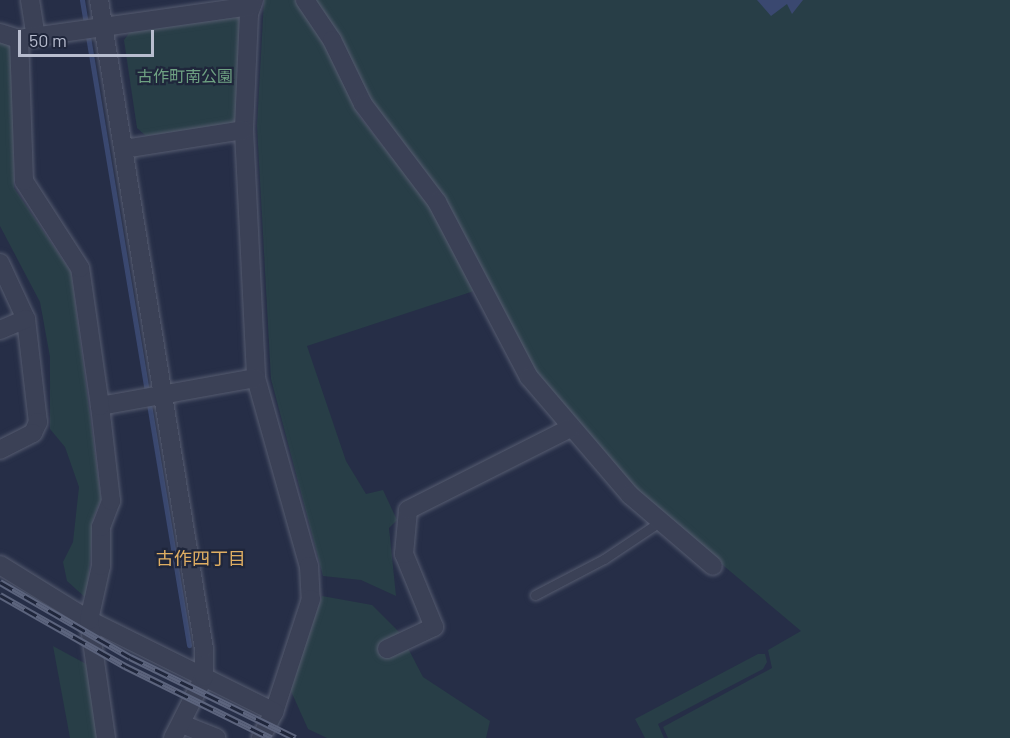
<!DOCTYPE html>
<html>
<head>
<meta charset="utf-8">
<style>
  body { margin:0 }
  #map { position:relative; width:1010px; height:738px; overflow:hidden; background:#262e47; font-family:Barlow,"Noto Sans JP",sans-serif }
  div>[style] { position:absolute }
  .green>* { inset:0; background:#283e47 }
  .water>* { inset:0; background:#3a4870 }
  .stream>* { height:5px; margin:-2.5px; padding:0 2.5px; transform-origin:2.5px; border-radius:2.5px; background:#3a4870 }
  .roads { filter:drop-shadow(0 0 2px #565c70) drop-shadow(0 0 2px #565c70) }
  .service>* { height:9px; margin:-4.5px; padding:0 4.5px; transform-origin:4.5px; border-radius:4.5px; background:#3b4156 }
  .minor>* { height:18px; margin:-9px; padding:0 9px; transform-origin:9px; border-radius:9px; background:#3b4156 }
  .tertiary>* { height:18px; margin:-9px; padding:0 9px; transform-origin:9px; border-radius:9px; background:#3b4156 }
  .rail>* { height:7px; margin-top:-3.5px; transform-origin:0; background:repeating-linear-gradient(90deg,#1f263b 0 14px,#5c647d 0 28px); box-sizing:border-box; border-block:2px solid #5c647d }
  span { translate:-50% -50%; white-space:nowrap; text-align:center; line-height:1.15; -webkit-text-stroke:4.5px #1f263b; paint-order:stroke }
  .park-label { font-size:16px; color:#6ea182 }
  .neighbourhood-label { font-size:18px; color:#dfae63 }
  .scale { position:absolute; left:18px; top:30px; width:136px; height:27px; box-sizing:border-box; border:3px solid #b8bdcf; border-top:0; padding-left:8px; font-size:18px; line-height:21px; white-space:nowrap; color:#b8bdcf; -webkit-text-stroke:4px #1f263b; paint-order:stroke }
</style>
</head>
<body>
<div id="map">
  <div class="green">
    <div style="clip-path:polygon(264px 0,295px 0,326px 45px,359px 116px,431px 206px,474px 291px,307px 346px,346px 461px,366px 494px,383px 490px,397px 520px,389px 528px,396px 596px,361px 580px,323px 576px,271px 379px,257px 126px)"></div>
    <div style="clip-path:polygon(311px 0,1010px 0,1010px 738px,668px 738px,663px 727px,772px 668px,768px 650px,801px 631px,642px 497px,534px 371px)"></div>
    <div style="clip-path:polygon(242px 12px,239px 123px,146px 136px,137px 128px,124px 40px,132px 29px)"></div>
    <div style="clip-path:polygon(0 39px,12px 49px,14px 188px,71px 272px,101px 499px,93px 519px,87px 599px,67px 581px,63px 562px,73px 542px,79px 487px,65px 447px,50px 429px,50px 357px,40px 302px,0 226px)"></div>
    <div style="clip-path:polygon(322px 596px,372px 605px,400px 633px,423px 677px,490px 721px,486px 738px,327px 738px,308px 729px,290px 689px)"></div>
    <div style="clip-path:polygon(53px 646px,88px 665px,97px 738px,70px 738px)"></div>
    <div style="clip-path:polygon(758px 654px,765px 654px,767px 662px,763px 669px,658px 724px,664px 738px,645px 738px,635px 719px)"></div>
  </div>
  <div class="water">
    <div style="clip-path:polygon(757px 0,803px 0,792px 14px,787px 4px,771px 16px)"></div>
  </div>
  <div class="stream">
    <div style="left:82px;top:0;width:654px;rotate:80.58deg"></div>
  </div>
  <div class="roads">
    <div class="service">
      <div style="left:535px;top:595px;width:78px;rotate:-27.6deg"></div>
      <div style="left:604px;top:559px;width:69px;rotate:-33.7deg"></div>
    </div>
    <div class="minor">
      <div style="left:30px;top:0;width:38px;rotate:81deg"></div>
      <div style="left:254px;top:0;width:15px;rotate:110deg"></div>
      <div style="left:249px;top:14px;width:116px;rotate:92.5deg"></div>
      <div style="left:244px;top:130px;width:248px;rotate:87.2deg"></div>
      <div style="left:256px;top:378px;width:195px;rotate:74.3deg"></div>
      <div style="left:309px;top:566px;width:33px;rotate:87deg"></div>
      <div style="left:311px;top:599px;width:119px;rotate:108.1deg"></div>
      <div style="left:274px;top:712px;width:29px;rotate:117deg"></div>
      <div style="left:305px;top:0;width:48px;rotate:56deg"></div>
      <div style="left:332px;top:40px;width:71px;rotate:64.2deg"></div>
      <div style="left:363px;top:104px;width:123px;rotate:52.9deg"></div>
      <div style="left:437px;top:202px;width:198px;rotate:62.3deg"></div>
      <div style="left:529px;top:377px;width:155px;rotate:49.4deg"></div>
      <div style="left:630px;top:495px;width:109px;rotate:40.5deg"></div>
      <div style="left:0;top:33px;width:20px;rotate:18deg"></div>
      <div style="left:124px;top:149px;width:121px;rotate:-9deg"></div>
      <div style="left:0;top:263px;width:62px;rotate:65.1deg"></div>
      <div style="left:26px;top:319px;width:104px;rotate:83.4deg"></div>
      <div style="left:38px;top:422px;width:12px;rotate:114deg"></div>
      <div style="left:33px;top:433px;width:37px;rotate:153deg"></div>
      <div style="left:0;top:330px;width:28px;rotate:-23deg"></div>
      <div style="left:100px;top:406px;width:158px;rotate:-10.2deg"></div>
      <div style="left:0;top:565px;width:105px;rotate:31.7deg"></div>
      <div style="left:89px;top:620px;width:207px;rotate:26.4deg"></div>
      <div style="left:387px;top:649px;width:52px;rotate:-25.1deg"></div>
      <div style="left:434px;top:627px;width:79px;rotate:-112.3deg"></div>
      <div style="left:404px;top:554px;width:44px;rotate:-84.8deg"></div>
      <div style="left:408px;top:510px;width:182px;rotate:-26.8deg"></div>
      <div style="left:182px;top:724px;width:37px;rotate:22deg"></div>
      <div style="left:106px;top:738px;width:119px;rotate:-98.2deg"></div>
      <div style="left:89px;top:620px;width:55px;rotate:-77.5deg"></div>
      <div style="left:101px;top:566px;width:39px;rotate:-90deg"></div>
      <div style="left:101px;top:527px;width:28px;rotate:-69deg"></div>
      <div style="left:111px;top:501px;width:96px;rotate:-96.6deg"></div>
      <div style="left:100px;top:406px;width:139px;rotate:-98.2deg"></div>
      <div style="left:80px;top:268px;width:103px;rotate:-122.8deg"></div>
      <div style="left:24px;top:181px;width:142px;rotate:-92deg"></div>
      <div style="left:19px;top:39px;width:235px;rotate:-8.1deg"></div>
      <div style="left:173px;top:738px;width:68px;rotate:-63.1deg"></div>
      <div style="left:204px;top:677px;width:28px;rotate:-90deg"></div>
    </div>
    <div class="tertiary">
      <div style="left:99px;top:0;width:657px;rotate:80.81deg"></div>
    </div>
  </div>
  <div class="rail">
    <div style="left:0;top:582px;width:150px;rotate:30deg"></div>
    <div style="left:130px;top:657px;width:184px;rotate:26.1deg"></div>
    <div style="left:0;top:595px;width:144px;rotate:29.6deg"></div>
    <div style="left:125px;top:666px;width:163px;rotate:26.3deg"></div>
  </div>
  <div class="park-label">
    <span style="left:185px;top:76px">古作町南公園</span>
  </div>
  <div class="neighbourhood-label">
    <span style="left:201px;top:558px">古作四丁目</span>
  </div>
  <div class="scale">50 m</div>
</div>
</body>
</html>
